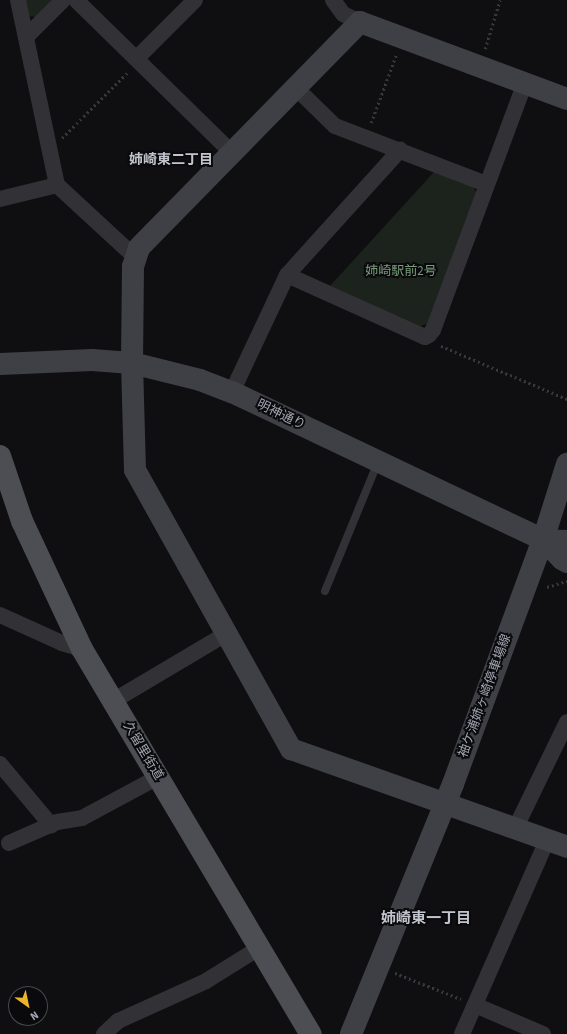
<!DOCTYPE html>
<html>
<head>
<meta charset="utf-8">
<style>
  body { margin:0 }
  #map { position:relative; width:567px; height:1034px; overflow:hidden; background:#0f0f11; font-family:"Source Sans 3","Noto Sans JP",sans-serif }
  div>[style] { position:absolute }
  .green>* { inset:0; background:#1c231d }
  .path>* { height:2.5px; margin-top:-1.25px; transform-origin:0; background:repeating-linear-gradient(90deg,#37383c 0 2px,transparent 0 5px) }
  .lane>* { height:8px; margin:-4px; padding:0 4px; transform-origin:4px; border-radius:4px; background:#313136 }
  .street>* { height:16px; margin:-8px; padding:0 8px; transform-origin:8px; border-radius:8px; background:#313136 }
  .secondary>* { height:22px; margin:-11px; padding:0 11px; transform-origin:11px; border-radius:11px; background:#3f4045 }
  .primary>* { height:22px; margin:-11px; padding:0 11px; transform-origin:11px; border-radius:11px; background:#4d4e54 }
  span { translate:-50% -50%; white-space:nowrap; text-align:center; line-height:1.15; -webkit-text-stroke:4px #0a0a0c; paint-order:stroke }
  .park-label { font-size:13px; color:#789c7b }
  .street-label { font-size:13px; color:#a1a5b1 }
  .neighbourhood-label { font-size:14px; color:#c2c4cd; font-weight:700 }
  .quarter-label { font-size:15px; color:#c2c4cd; font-weight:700 }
  .north { position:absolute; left:8px; top:986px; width:40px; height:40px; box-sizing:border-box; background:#0a0a0c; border:1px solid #46484e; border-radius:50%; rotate:147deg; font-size:11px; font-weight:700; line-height:16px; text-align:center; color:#a1a5b1 }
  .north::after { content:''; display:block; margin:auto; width:14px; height:18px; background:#ecb32c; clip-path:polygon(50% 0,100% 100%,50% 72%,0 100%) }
</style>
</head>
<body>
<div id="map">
  <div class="green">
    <div style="clip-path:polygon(26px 0,53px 0,36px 17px,29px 16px)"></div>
    <div style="clip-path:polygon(434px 172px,473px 186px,476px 192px,427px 324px,420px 326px,330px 286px)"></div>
  </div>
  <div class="path">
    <div style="left:485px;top:49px;width:51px;rotate:-73deg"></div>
    <div style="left:371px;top:123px;width:72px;rotate:-69.8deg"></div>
    <div style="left:62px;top:138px;width:93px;rotate:-45deg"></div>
    <div style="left:441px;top:346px;width:137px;rotate:22.8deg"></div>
    <div style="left:547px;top:587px;width:21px;rotate:-17deg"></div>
    <div style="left:395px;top:973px;width:71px;rotate:21.5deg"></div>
  </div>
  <div class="lane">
    <div style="left:325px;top:591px;width:139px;rotate:-67.7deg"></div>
  </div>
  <div class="street">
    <div style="left:18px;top:0;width:189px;rotate:78.1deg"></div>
    <div style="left:57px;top:185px;width:106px;rotate:42.7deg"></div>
    <div style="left:76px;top:0;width:219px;rotate:44.4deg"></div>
    <div style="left:333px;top:0;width:17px;rotate:54deg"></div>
    <div style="left:343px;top:14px;width:19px;rotate:25deg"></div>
    <div style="left:26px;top:37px;width:52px;rotate:-45deg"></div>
    <div style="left:137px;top:58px;width:82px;rotate:-45deg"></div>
    <div style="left:296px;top:88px;width:54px;rotate:44.3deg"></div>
    <div style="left:335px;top:126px;width:162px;rotate:21deg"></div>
    <div style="left:0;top:199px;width:59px;rotate:-13.8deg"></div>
    <div style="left:287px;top:275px;width:151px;rotate:24.2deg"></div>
    <div style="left:425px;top:337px;width:4px;rotate:-27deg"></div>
    <div style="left:429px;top:335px;width:6px;rotate:-51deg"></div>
    <div style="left:433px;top:330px;width:264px;rotate:-69.6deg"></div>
    <div style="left:232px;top:392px;width:129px;rotate:-64.8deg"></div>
    <div style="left:287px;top:275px;width:169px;rotate:-47.9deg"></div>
    <div style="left:0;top:615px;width:68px;rotate:24.3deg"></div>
    <div style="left:62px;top:643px;width:21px;rotate:17deg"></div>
    <div style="left:113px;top:701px;width:131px;rotate:-30.7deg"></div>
    <div style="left:0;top:764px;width:80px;rotate:50.1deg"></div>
    <div style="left:515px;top:829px;width:119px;rotate:-64.1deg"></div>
    <div style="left:9px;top:843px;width:52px;rotate:-23.6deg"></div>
    <div style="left:57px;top:822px;width:25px;rotate:-9deg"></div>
    <div style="left:82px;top:818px;width:86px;rotate:-28.3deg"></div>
    <div style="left:475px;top:1005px;width:74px;rotate:23.1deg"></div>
    <div style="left:104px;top:1034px;width:19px;rotate:-43deg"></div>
    <div style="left:118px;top:1021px;width:97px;rotate:-24.4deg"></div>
    <div style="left:206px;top:981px;width:62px;rotate:-31.9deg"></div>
    <div style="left:462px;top:1034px;width:212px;rotate:-66.3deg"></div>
  </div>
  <div class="secondary">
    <div style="left:567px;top:99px;width:221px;rotate:-159.6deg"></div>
    <div style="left:360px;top:22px;width:316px;rotate:134.4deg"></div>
    <div style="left:139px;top:248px;width:19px;rotate:108deg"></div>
    <div style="left:133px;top:266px;width:97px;rotate:90.6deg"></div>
    <div style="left:132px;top:363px;width:107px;rotate:88.4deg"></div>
    <div style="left:135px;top:470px;width:320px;rotate:60.8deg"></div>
    <div style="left:291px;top:749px;width:293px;rotate:19.5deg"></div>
    <div style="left:0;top:364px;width:92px;rotate:-2.5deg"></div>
    <div style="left:92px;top:360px;width:40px;rotate:4.3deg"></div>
    <div style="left:132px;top:363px;width:70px;rotate:14deg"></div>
    <div style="left:200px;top:380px;width:34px;rotate:21deg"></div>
    <div style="left:232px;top:392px;width:344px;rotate:25.4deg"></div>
    <div style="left:567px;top:541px;width:24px;rotate:-178deg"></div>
    <div style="left:543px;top:540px;width:27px;rotate:45deg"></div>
    <div style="left:562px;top:559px;width:6px;rotate:31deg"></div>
    <div style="left:351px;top:1034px;width:270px;rotate:-67.8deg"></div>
    <div style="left:453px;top:784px;width:260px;rotate:-69.8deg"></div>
    <div style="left:543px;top:540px;width:80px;rotate:-72.5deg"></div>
  </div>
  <div class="primary">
    <div style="left:0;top:456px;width:69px;rotate:71.3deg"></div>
    <div style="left:22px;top:521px;width:141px;rotate:64.9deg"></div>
    <div style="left:82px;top:649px;width:448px;rotate:59.3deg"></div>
  </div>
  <div class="park-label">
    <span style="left:401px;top:271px">姉崎駅前2号</span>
  </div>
  <div class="street-label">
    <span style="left:281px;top:415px;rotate:26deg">明神通り</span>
    <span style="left:485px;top:696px;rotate:-70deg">袖ケ浦姉ヶ崎停車場線</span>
    <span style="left:143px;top:751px;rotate:59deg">久留里街道</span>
  </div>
  <div class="neighbourhood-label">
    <span style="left:171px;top:160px">姉崎東二丁目</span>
  </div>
  <div class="quarter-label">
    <span style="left:426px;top:919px">姉崎東一丁目</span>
  </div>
  <div class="north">N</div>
</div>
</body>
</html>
